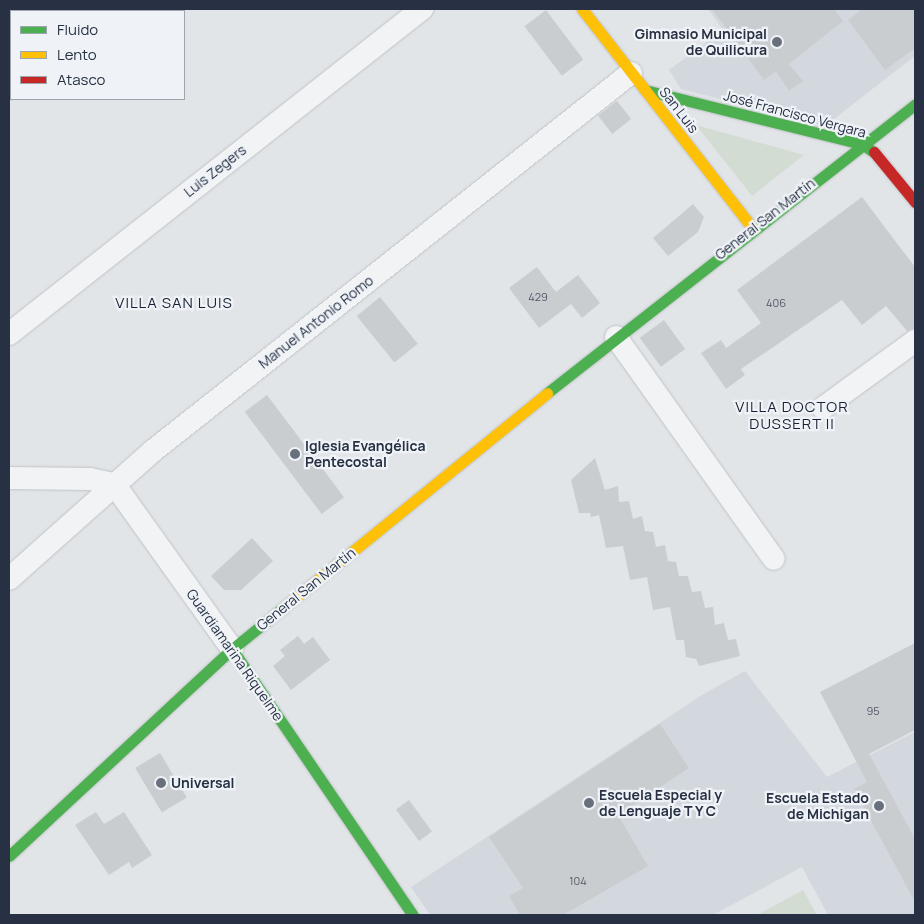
<!DOCTYPE html>
<html>
<head>
<meta charset="utf-8">
<style>
  body { margin:0 }
  #map { position:relative; width:924px; height:924px; overflow:hidden; background:#e2e5e8; font-family:Manrope,sans-serif }
  div>[style] { position:absolute }
  .built>* { inset:0; background:#d2d8de }
  .green>* { inset:0; background:#d2dcd2 }
  .building>* { inset:0; background:#cacdd0; transform-origin:0 0 }
  .roads { filter:drop-shadow(0 0 1px #c0c3c6) drop-shadow(0 0 1px #c0c3c6) }
  .street>* { height:22px; margin:-11px; padding:0 11px; transform-origin:11px; border-radius:11px; background:#f2f3f4 }
  .fast>* { height:11px; margin:-5.5px; padding:0 5.5px; transform-origin:5.5px; border-radius:5.5px; background:#4caf50 }
  .slow>* { height:11px; margin:-5.5px; padding:0 5.5px; transform-origin:5.5px; border-radius:5.5px; background:#ffc107 }
  .jam>* { height:11px; margin:-5.5px; padding:0 5.5px; transform-origin:5.5px; border-radius:5.5px; background:#c62828 }
  .dots>* { width:14px; height:14px; translate:-50% -50%; box-sizing:border-box; border:2px solid #eff3f7; border-radius:50% }
  span { translate:-50% -50%; white-space:nowrap; text-align:center; line-height:1.15; -webkit-text-stroke:4.5px #eff3f7; paint-order:stroke }
  .number-label { font-size:11px; color:#505967 }
  .number-label span { -webkit-text-stroke-width:0 }
  .poi-label { font-size:14px; color:#273143; font-weight:700 }
  .right { translate:-100% -50%; text-align:right }
  .left { translate:0 -50%; text-align:left }
  .street-label { font-size:14px; color:#273143 }
  .neighbourhood-label { font-size:15px; color:#192234; letter-spacing:1px }
  .frame { position:absolute; inset:0; border:10px solid #273143; pointer-events:none }
  .legend { position:absolute; left:10px; top:10px; width:175px; height:90px; box-sizing:border-box; background:#eff3f7; border:1px solid #9fa5af; margin:0; padding:6px 9px; list-style:none; font-size:15px; color:#273143 }
  .legend li { display:flex; align-items:center; gap:10px; height:25px }
  .legend b { width:25px; border:1px solid #9fa5af }
</style>
</head>
<body>
<div id="map">
  <div class="built">
    <div style="clip-path:polygon(708px 9px,915px 9px,915px 56px,825px 126px,681px 89px,669px 70px,723px 30px)"></div>
    <div style="clip-path:polygon(745px 671px,827px 777px,915px 732px,915px 915px,828px 915px,802px 867px,713px 915px,430px 915px,411px 887px,702px 695px)"></div>
  </div>
  <div class="green">
    <div style="clip-path:polygon(696px 125px,804px 155px,752px 196px)"></div>
    <div style="clip-path:polygon(803px 890px,817px 915px,757px 915px)"></div>
  </div>
  <div class="building">
    <div style="clip-path:polygon(712px 9px,834px 9px,843px 21px,789px 64px,803px 81px,789px 91px,776px 71px,764px 80px)"></div>
    <div style="clip-path:polygon(863px 9px,915px 9px,915px 48px,885px 70px,848px 20px)"></div>
    <div style="left:546px;top:10px;width:62px;height:27px;rotate:53deg"></div>
    <div style="left:617px;top:101px;width:23px;height:24px;rotate:52deg"></div>
    <div style="clip-path:polygon(862px 197px,915px 267px,915px 328px,907px 331px,886px 306px,862px 325px,842px 300px,741px 369px,745px 375px,726px 389px,701px 353px,721px 340px,726px 348px,761px 323px,737px 290px)"></div>
    <div style="clip-path:polygon(693px 204px,704px 217px,698px 232px,668px 256px,653px 238px)"></div>
    <div style="clip-path:polygon(537px 267px,556px 292px,578px 275px,600px 303px,582px 318px,571px 304px,539px 328px,509px 288px)"></div>
    <div style="left:380px;top:297px;width:60px;height:30px;rotate:51deg"></div>
    <div style="left:664px;top:320px;width:36px;height:30px;rotate:54deg"></div>
    <div style="left:267px;top:395px;width:128px;height:28px;rotate:53deg"></div>
    <div style="clip-path:polygon(595px 458px,605px 490px,618px 486px,619px 502px,629px 501px,633px 519px,642px 516px,645px 531px,653px 532px,656px 547px,665px 545px,668px 561px,676px 562px,679px 576px,688px 576px,692px 592px,701px 591px,705px 608px,713px 607px,715px 625px,724px 623px,728px 640px,736px 639px,740px 656px,699px 666px,696px 659px,686px 657px,684px 640px,676px 640px,670px 607px,653px 610px,647px 577px,630px 580px,623px 546px,606px 548px,599px 515px,591px 517px,590px 513px,579px 513px,571px 480px)"></div>
    <div style="clip-path:polygon(252px 538px,273px 561px,241px 590px,224px 590px,211px 576px)"></div>
    <div style="clip-path:polygon(298px 636px,304px 644px,313px 637px,330px 660px,291px 690px,273px 666px,285px 656px,280px 650px)"></div>
    <div style="clip-path:polygon(915px 643px,915px 730px,869px 754px,915px 839px,915px 902px,854px 789px,867px 782px,820px 692px)"></div>
    <div style="clip-path:polygon(660px 724px,689px 768px,618px 815px,648px 866px,563px 915px,520px 915px,509px 896px,523px 888px,489px 837px)"></div>
    <div style="left:160px;top:753px;width:52px;height:29px;rotate:59deg"></div>
    <div style="left:409px;top:800px;width:39px;height:16px;rotate:54deg"></div>
    <div style="clip-path:polygon(96px 812px,104px 824px,124px 812px,152px 855px,132px 868px,129px 862px,109px 875px,75px 825px)"></div>
  </div>
  <div class="roads">
    <div class="street">
      <div style="left:16px;top:9px;width:3px;rotate:45deg"></div>
      <div style="left:100px;top:11px;width:2px;rotate:-63deg"></div>
      <div style="left:9px;top:88px;width:3px;rotate:-45deg"></div>
      <div style="left:9px;top:334px;width:526px;rotate:-38.2deg"></div>
      <div style="left:616px;top:337px;width:272px;rotate:54.6deg"></div>
      <div style="left:823px;top:408px;width:114px;rotate:-36.1deg"></div>
      <div style="left:9px;top:478px;width:81px;rotate:0.7deg"></div>
      <div style="left:90px;top:479px;width:25px;rotate:12deg"></div>
      <div style="left:114px;top:484px;width:203px;rotate:54.4deg"></div>
      <div style="left:9px;top:579px;width:194px;rotate:-41.7deg"></div>
      <div style="left:154px;top:450px;width:608px;rotate:-38.32deg"></div>
    </div>
    <div class="fast">
      <div style="left:645px;top:90px;width:224px;rotate:14deg"></div>
      <div style="left:862px;top:144px;width:14px;rotate:34deg"></div>
      <div style="left:547px;top:393px;width:468px;rotate:-38.1deg"></div>
      <div style="left:232px;top:649px;width:322px;rotate:55.8deg"></div>
      <div style="left:9px;top:856px;width:304px;rotate:-42.9deg"></div>
      <div style="left:232px;top:649px;width:67px;rotate:-38.9deg"></div>
    </div>
    <div class="slow">
      <div style="left:582px;top:9px;width:279px;rotate:52.1deg"></div>
      <div style="left:284px;top:607px;width:339px;rotate:-39.1deg"></div>
    </div>
    <div class="jam">
      <div style="left:874px;top:152px;width:65px;rotate:50.6deg"></div>
    </div>
  </div>
  <div class="dots">
    <div style="left:777px;top:42px;background:#68707d"></div>
    <div style="left:295px;top:454px;background:#68707d"></div>
    <div style="left:161px;top:783px;background:#68707d"></div>
    <div style="left:589px;top:803px;background:#68707d"></div>
    <div style="left:879px;top:806px;background:#68707d"></div>
  </div>
  <div class="number-label">
    <span style="left:538px;top:297px">429</span>
    <span style="left:776px;top:303px">406</span>
    <span style="left:873px;top:711px">95</span>
    <span style="left:578px;top:881px">104</span>
  </div>
  <div class="poi-label">
    <span class="right" style="left:767px;top:42px">Gimnasio Municipal<br>de Quilicura</span>
    <span class="left" style="left:305px;top:454px">Iglesia Evangélica<br>Pentecostal</span>
    <span class="left" style="left:171px;top:783px">Universal</span>
    <span class="left" style="left:599px;top:803px">Escuela Especial y<br>de Lenguaje T Y C</span>
    <span class="right" style="left:869px;top:806px">Escuela Estado<br>de Michigan</span>
  </div>
  <div class="street-label">
    <span style="left:679px;top:110px;rotate:52deg">San Luis</span>
    <span style="left:795px;top:114px;rotate:15deg">José Francisco Vergara</span>
    <span style="left:215px;top:171px;rotate:-38deg">Luis Zegers</span>
    <span style="left:765px;top:219px;rotate:-38deg">General San Martín</span>
    <span style="left:316px;top:322px;rotate:-38deg">Manuel Antonio Romo</span>
    <span style="left:306px;top:589px;rotate:-39deg">General San Martín</span>
    <span style="left:235px;top:655px;rotate:55deg">Guardiamarina Riquelme</span>
  </div>
  <div class="neighbourhood-label">
    <span style="left:174px;top:303px">VILLA SAN LUIS</span>
    <span style="left:792px;top:415px">VILLA DOCTOR<br>DUSSERT II</span>
  </div>
  <div class="frame"></div>
  <ul class="legend">
  <li><b style="height:6px;background:#4caf50"></b>Fluido</li>
  <li><b style="height:6px;background:#ffc107"></b>Lento</li>
  <li><b style="height:6px;background:#c62828"></b>Atasco</li>
  </ul>
</div>
</body>
</html>
